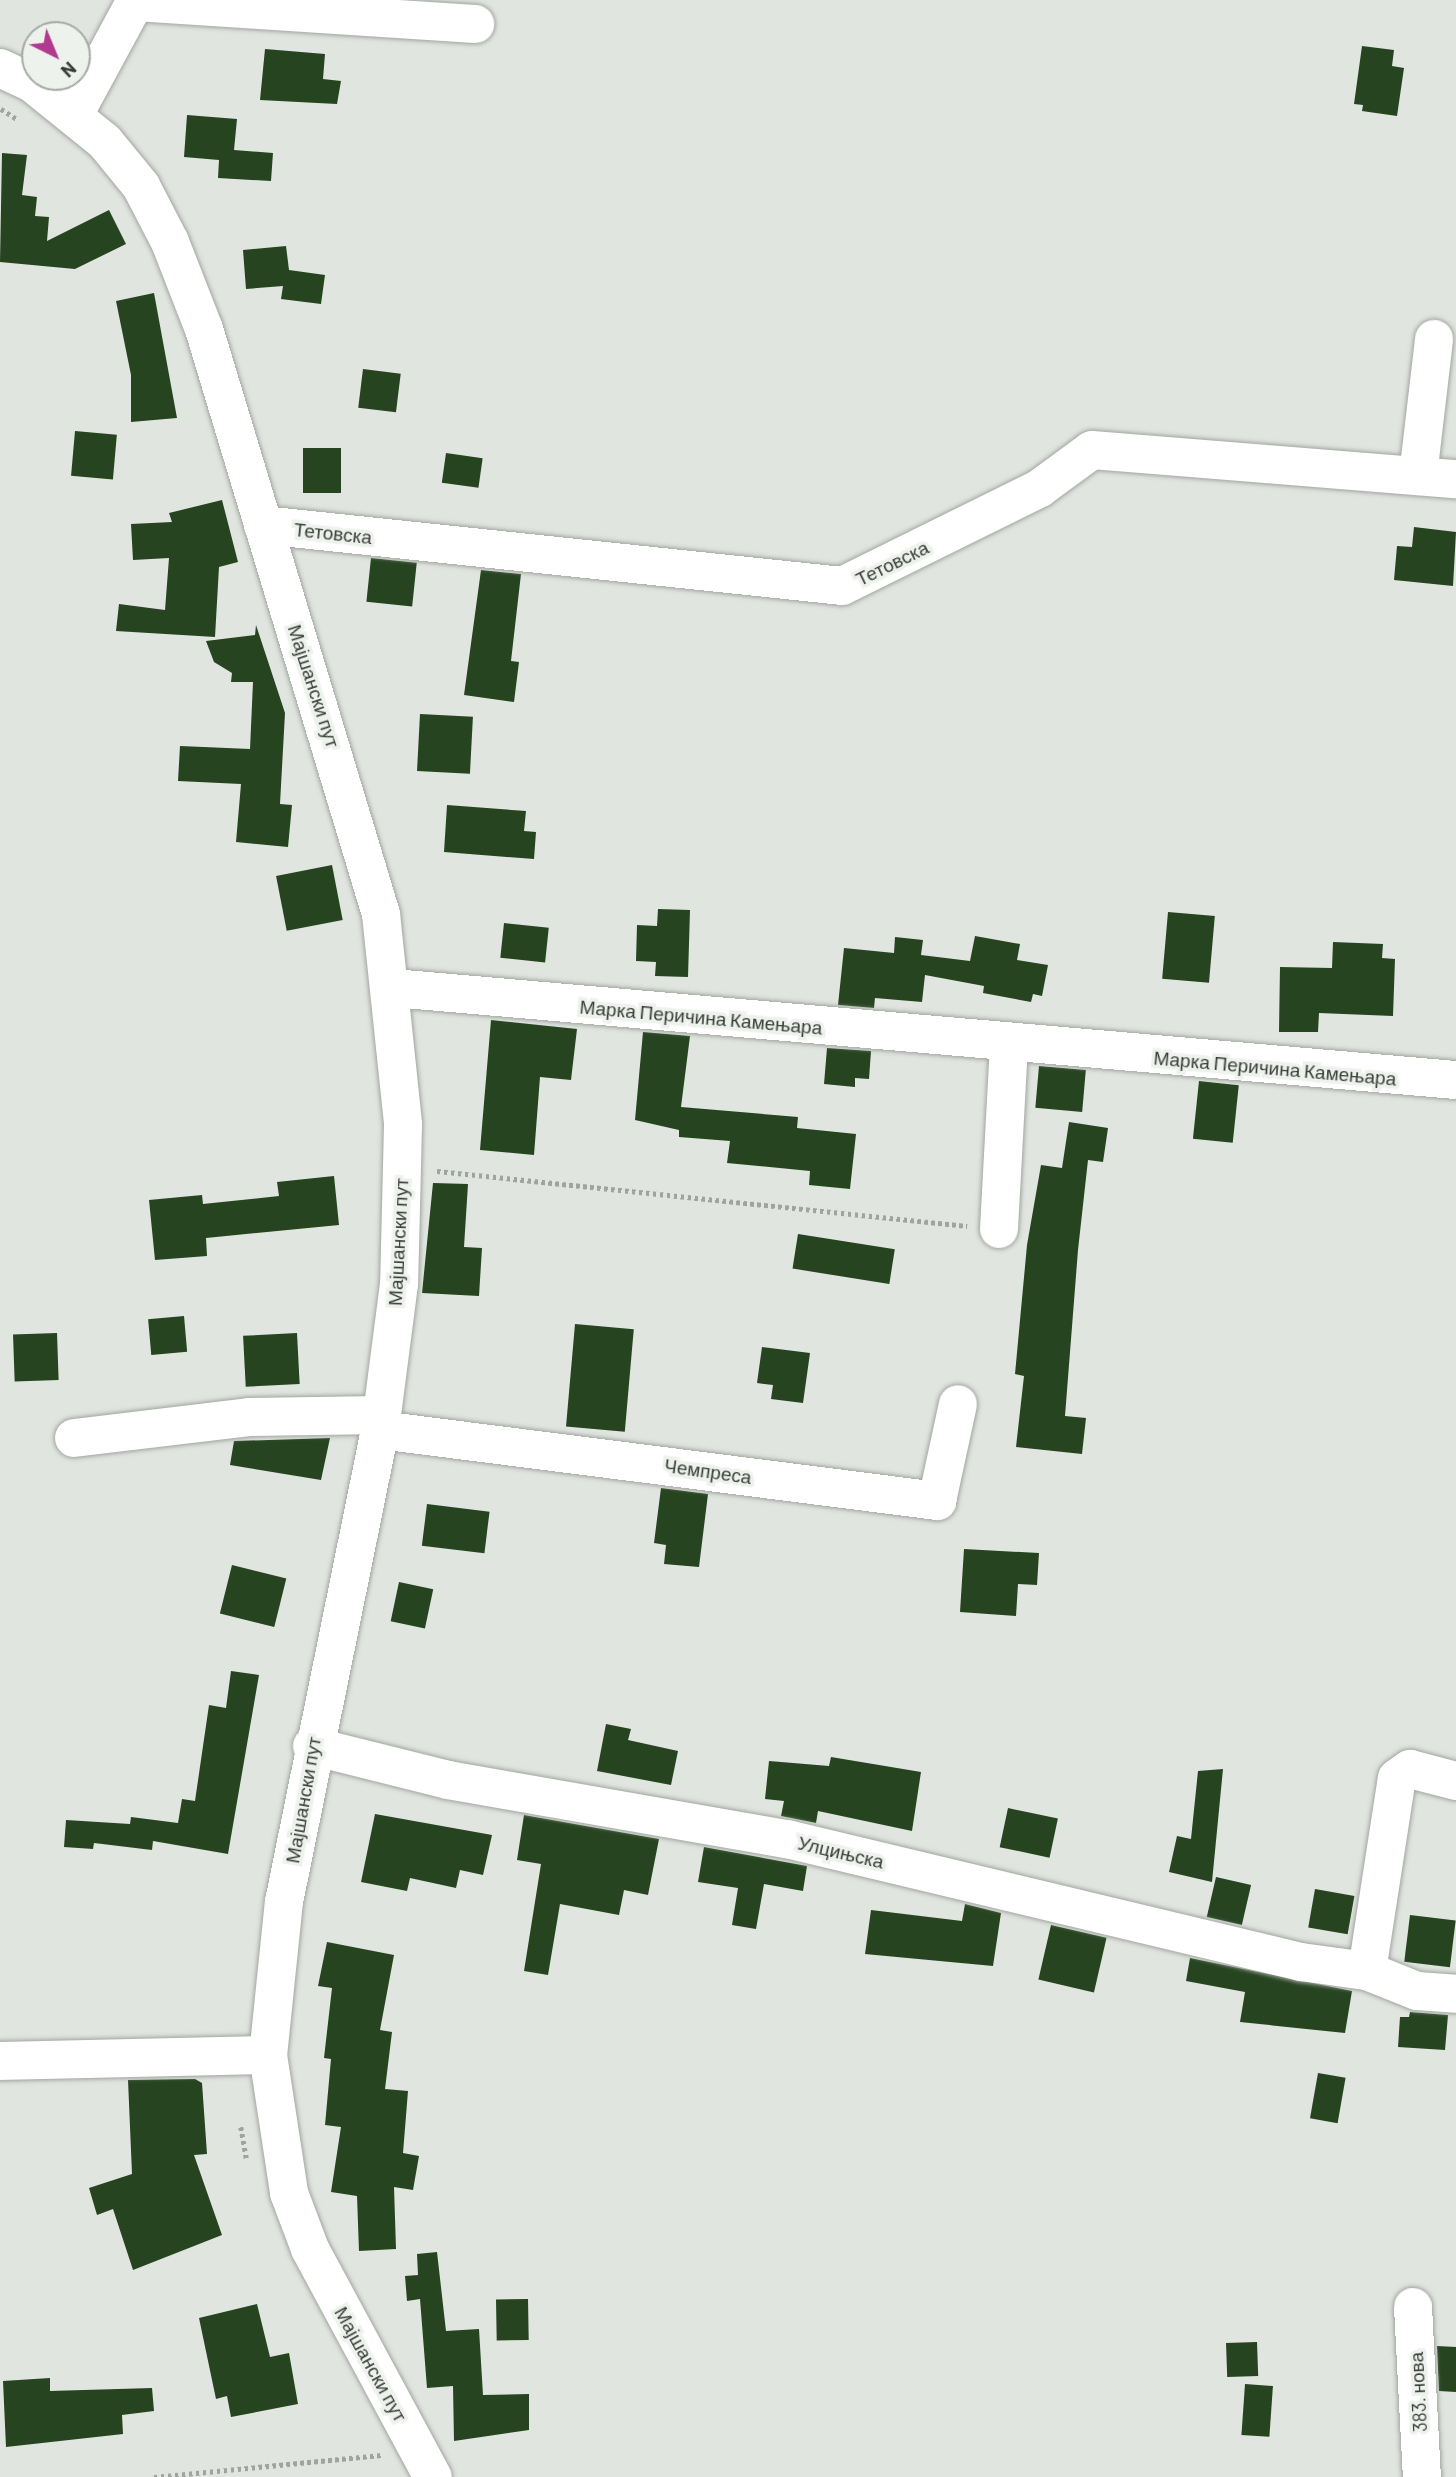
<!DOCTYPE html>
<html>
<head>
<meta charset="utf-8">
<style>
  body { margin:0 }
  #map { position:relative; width:1456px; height:2477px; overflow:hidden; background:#e0e5df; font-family:Barlow,sans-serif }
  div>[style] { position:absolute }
  .building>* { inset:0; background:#25441f; transform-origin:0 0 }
  .path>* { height:4.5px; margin-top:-2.25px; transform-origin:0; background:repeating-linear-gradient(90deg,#a0a4a0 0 3.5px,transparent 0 7px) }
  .roads { filter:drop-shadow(0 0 2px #a1a6a0) drop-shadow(0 0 2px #a1a6a0) }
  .minor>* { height:38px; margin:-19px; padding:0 19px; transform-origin:19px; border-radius:19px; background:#fff }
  span { translate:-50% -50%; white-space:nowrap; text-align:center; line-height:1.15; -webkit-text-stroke:7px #edf2ec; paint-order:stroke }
  .street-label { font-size:19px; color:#3b3d3b }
  .north { position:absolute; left:21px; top:21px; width:70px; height:70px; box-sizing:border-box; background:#edf2ec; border:2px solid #a6aaa5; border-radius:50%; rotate:137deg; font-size:19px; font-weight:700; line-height:28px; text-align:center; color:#3b3d3b }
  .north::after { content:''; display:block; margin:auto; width:24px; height:32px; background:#b1398f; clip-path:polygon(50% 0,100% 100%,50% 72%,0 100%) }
</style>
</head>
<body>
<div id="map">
  <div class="building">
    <div style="clip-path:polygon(1362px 46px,1394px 50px,1392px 66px,1404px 68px,1397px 116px,1362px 111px,1363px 105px,1354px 104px)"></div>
    <div style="clip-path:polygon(265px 49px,325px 54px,323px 79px,341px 81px,337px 104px,260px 100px)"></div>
    <div style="clip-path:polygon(187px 115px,237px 119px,234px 150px,273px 153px,271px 181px,218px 178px,219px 160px,184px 157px)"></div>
    <div style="clip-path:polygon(2px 153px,27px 155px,22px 195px,37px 197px,35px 216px,49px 217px,47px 241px,109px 210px,126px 244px,75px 269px,0 262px)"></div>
    <div style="clip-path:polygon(286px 246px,289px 270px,325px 275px,321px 304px,281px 299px,283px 286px,246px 289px,243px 250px)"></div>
    <div style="clip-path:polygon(154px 293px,177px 418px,131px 422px,131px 375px,116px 301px)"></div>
    <div style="left:363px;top:369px;width:38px;height:39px;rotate:7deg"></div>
    <div style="left:75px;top:431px;width:42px;height:45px;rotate:5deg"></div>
    <div style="left:303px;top:448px;width:38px;height:45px"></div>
    <div style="left:446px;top:453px;width:37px;height:30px;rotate:8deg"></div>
    <div style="clip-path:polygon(222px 500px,238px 562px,219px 567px,215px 637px,116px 631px,119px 604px,165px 610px,169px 558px,133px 560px,131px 524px,172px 522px,169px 513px)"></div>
    <div style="clip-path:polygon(1414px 527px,1456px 532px,1453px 586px,1394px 580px,1397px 546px,1412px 547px)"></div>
    <div style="left:371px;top:558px;width:46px;height:44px;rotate:6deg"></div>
    <div style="clip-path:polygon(481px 570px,521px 574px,511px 661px,519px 662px,514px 702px,464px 695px)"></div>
    <div style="clip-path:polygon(256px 625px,285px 713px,280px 804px,292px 805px,288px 847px,236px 842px,241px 784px,178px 781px,180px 746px,250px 749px,253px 682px,231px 682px,232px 673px,214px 662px,206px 641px,255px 635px)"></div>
    <div style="left:420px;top:714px;width:53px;height:57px;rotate:3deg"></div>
    <div style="clip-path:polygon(447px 805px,526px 811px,524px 831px,536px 832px,534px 859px,444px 852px)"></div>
    <div style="left:332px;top:865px;width:56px;height:57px;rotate:79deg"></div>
    <div style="clip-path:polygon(658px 909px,690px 910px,688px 977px,655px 976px,656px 962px,636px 961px,637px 925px,657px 926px)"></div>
    <div style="left:1168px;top:912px;width:47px;height:67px;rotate:5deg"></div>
    <div style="left:504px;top:923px;width:45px;height:35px;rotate:6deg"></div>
    <div style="clip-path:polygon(975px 936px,1020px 944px,1017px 960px,1048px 965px,1042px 996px,1033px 994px,1031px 1002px,983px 993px,984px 986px,925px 975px,922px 1002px,875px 998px,874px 1008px,838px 1005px,844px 948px,894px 953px,895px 937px,923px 940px,921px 955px,970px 961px)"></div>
    <div style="clip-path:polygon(1333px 942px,1383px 944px,1382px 958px,1395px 959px,1393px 1016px,1319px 1013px,1318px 1032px,1279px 1032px,1280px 967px,1332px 968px)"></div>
    <div style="clip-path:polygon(491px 1020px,577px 1029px,571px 1080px,540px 1077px,534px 1155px,480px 1150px)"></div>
    <div style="clip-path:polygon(643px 1032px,690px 1036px,681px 1107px,798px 1117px,797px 1128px,856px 1134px,850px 1189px,809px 1185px,810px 1171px,727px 1163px,730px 1141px,679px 1137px,679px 1130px,635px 1120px)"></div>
    <div style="clip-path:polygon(827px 1048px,871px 1051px,869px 1079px,855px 1078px,855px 1087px,824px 1084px)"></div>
    <div style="left:1039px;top:1066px;width:47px;height:42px;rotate:5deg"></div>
    <div style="left:1199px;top:1081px;width:40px;height:58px;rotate:6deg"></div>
    <div style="clip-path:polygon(1069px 1122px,1108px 1128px,1103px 1162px,1088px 1160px,1078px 1250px,1065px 1416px,1086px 1418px,1082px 1454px,1016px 1447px,1024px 1376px,1015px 1374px,1027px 1245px,1041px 1165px,1062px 1168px)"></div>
    <div style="clip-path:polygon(334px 1176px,339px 1225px,206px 1238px,207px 1256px,155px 1260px,149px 1200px,202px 1195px,203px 1204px,279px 1196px,277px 1182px)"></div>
    <div style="clip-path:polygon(433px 1183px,468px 1184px,464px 1247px,482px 1248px,479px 1296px,422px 1293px)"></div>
    <div style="left:798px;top:1234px;width:98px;height:35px;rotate:9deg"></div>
    <div style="left:184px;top:1316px;width:36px;height:36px;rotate:85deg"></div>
    <div style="left:575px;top:1324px;width:59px;height:103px;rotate:5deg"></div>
    <div style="left:57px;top:1333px;width:47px;height:44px;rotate:88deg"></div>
    <div style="left:297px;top:1333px;width:51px;height:54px;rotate:87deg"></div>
    <div style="clip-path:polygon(762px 1347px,810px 1353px,803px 1403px,771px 1399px,773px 1385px,757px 1383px)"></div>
    <div style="clip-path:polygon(330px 1438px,321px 1480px,230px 1465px,234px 1441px)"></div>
    <div style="clip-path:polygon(661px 1488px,708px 1494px,699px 1567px,664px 1564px,666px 1545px,654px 1543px)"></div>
    <div style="left:427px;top:1504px;width:63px;height:42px;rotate:7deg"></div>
    <div style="clip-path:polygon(964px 1549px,1039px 1553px,1037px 1585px,1018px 1584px,1016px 1616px,960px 1612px)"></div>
    <div style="left:232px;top:1565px;width:56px;height:50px;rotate:14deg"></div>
    <div style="left:399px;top:1582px;width:35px;height:40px;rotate:12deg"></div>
    <div style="clip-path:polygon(231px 1671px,259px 1675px,228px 1854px,153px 1841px,152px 1850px,94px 1843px,93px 1849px,64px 1847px,66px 1820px,130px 1824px,131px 1817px,178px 1823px,182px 1799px,195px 1801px,209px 1705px,226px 1708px)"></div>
    <div style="clip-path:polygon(606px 1724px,631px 1729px,628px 1740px,678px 1751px,671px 1785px,597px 1771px)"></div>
    <div style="clip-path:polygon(831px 1757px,921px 1772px,912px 1831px,818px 1811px,816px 1823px,781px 1816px,784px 1801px,765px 1799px,769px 1761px,829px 1766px)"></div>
    <div style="clip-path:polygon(1223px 1769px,1212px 1882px,1169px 1872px,1177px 1836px,1191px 1839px,1198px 1771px)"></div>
    <div style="left:1008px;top:1808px;width:51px;height:40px;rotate:12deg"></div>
    <div style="clip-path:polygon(375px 1814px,492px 1835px,483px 1875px,460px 1870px,456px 1888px,410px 1878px,407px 1891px,361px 1882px)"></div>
    <div style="clip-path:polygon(524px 1815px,659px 1839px,648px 1895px,624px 1890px,619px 1915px,560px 1904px,548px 1975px,524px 1971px,541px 1864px,517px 1860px)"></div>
    <div style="clip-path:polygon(704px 1847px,807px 1866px,803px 1891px,764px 1884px,756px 1929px,732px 1925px,738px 1888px,698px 1882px)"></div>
    <div style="left:1216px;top:1877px;width:36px;height:41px;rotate:13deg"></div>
    <div style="left:1315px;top:1889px;width:40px;height:39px;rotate:10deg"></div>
    <div style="clip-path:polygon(965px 1904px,1001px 1913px,993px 1966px,865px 1954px,871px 1910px,962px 1921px)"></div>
    <div style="left:1410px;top:1915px;width:46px;height:47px;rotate:7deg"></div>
    <div style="left:1051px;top:1925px;width:57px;height:56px;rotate:13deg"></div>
    <div style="clip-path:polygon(327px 1942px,394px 1955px,380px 2030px,392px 2032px,385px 2089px,408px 2091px,403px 2153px,419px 2156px,413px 2190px,394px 2187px,396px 2249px,359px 2251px,357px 2196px,331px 2192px,341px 2127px,325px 2125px,331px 2059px,324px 2058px,332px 1988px,318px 1986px)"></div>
    <div style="clip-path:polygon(1190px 1958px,1352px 1991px,1345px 2033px,1240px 2022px,1245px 1992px,1186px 1981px)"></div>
    <div style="clip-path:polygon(1410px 2012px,1448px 2015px,1445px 2050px,1398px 2047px,1400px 2017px,1409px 2017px)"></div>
    <div style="left:1318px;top:2073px;width:28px;height:46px;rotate:10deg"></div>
    <div style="clip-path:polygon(195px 2079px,202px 2083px,207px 2154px,194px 2155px,222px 2235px,133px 2270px,113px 2209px,97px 2215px,89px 2188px,132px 2174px,128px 2080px)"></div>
    <div style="clip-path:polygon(437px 2252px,446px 2331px,479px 2329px,483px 2395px,529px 2394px,529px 2430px,454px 2441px,453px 2386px,427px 2388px,420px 2299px,407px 2301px,405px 2276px,418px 2275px,417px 2254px)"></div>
    <div style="left:528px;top:2299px;width:41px;height:32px;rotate:89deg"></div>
    <div style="clip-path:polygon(257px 2304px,270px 2357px,289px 2353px,298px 2404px,231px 2417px,227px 2396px,216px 2399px,199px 2318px)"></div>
    <div style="left:1257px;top:2342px;width:34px;height:31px;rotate:88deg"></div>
    <div style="clip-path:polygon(1437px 2346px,1456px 2347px,1456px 2392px,1439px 2391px)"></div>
    <div style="clip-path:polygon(50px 2378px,50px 2391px,152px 2388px,154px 2411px,122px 2415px,123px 2434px,6px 2447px,3px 2381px)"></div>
    <div style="left:1245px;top:2384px;width:28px;height:51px;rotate:4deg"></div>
  </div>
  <div class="path">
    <div style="left:1px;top:109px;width:19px;rotate:32deg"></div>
    <div style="left:437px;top:1171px;width:533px;rotate:5.92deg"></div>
    <div style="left:241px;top:2127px;width:34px;rotate:80deg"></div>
    <div style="left:154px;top:2477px;width:231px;rotate:-5.5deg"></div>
  </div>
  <div class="roads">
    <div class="minor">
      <div style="left:135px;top:2px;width:341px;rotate:3.7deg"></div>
      <div style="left:0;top:68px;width:35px;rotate:25deg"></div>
      <div style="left:32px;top:83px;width:94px;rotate:38.9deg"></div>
      <div style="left:105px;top:142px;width:57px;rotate:50.7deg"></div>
      <div style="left:141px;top:186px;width:63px;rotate:62.6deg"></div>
      <div style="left:170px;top:242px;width:93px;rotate:68.7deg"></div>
      <div style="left:204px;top:329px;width:611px;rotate:73.17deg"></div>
      <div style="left:381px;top:914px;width:212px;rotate:84deg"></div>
      <div style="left:403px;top:1125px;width:159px;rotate:91.4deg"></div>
      <div style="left:399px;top:1284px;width:147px;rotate:97.4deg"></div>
      <div style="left:380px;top:1430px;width:481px;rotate:101.5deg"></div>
      <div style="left:284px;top:1901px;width:155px;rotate:95.9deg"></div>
      <div style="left:268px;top:2055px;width:140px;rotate:81.3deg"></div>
      <div style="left:289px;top:2193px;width:60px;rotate:69.4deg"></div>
      <div style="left:310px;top:2249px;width:259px;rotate:61.7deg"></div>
      <div style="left:75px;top:113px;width:128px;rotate:-61.6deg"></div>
      <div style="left:1418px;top:476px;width:138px;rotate:-83.3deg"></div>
      <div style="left:263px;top:525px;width:582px;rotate:6.01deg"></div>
      <div style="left:842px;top:586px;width:221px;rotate:-26.3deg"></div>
      <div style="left:1040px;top:488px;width:64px;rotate:-36.2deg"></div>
      <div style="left:1092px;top:450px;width:365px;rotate:4.6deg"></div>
      <div style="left:393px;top:988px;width:1067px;rotate:4.95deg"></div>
      <div style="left:999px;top:1229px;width:184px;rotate:-86.9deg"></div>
      <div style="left:380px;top:1430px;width:562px;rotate:7.26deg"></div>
      <div style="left:937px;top:1501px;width:99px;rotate:-77.8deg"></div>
      <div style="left:74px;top:1438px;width:176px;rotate:-6.8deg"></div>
      <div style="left:249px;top:1417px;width:132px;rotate:-0.9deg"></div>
      <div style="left:312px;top:1746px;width:140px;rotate:14deg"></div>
      <div style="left:448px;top:1780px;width:344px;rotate:9.9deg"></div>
      <div style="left:787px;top:1839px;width:529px;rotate:13.46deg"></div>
      <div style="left:1301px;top:1962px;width:67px;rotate:7.8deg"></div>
      <div style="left:1367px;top:1971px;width:195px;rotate:-81.2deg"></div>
      <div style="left:1397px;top:1778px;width:16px;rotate:-35deg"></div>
      <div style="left:1410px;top:1769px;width:48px;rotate:14.6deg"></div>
      <div style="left:1367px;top:1971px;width:54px;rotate:21.8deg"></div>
      <div style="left:1417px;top:1991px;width:39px;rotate:4deg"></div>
      <div style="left:0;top:2061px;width:268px;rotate:-1.3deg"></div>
      <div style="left:1413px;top:2307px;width:170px;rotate:87deg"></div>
    </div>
  </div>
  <div class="street-label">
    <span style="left:333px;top:533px;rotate:6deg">Тетовска</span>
    <span style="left:892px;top:563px;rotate:-26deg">Тетовска</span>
    <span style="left:314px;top:686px;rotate:72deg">Мајшански пут</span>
    <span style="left:701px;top:1017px;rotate:5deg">Марка Перичина Камењара</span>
    <span style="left:1275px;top:1068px;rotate:5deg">Марка Перичина Камењара</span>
    <span style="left:398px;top:1242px;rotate:-87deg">Мајшански пут</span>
    <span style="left:708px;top:1471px;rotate:8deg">Чемпреса</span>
    <span style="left:303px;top:1800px;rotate:-80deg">Мајшански пут</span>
    <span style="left:841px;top:1852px;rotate:13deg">Улцињска</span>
    <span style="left:371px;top:2364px;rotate:61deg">Мајшански пут</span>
    <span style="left:1418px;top:2392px;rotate:-93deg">383. нова</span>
  </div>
  <div class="north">N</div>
</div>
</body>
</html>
